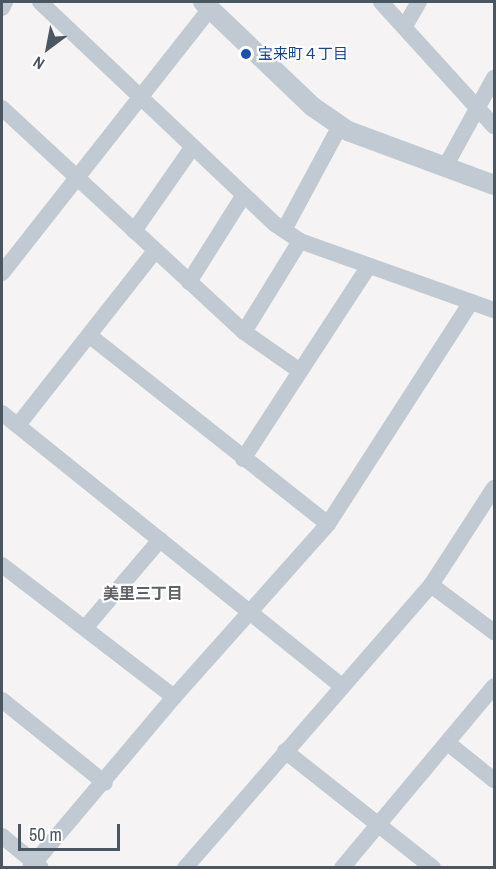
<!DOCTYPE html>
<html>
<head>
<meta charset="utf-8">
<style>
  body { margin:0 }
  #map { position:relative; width:496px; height:869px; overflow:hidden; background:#f5f3f3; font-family:"Archivo Narrow","Noto Sans JP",sans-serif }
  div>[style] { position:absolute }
  .minor>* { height:16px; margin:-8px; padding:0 8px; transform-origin:8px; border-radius:8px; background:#c1cad2 }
  .tertiary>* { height:20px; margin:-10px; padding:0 10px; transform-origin:10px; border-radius:10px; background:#c1cad2 }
  .dots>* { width:16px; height:16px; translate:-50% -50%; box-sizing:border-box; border:3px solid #fff; border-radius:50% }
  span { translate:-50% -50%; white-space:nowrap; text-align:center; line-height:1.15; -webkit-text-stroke:4.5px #fff; paint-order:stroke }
  .transit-label { font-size:15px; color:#164399 }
  .left { translate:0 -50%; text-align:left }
  .neighbourhood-label { font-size:16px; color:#5f6368; font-weight:700 }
  .frame { position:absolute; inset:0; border:3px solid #4a5661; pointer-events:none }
  .north { position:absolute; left:18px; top:18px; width:60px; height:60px; -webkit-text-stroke:4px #fff; paint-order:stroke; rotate:212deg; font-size:16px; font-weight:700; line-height:24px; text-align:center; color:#4a5661 }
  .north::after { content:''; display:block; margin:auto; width:21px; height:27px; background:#4a5661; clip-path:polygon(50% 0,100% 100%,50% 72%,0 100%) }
  .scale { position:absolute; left:18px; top:824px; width:102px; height:27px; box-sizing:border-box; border:3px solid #4a5661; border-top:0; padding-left:8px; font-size:18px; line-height:21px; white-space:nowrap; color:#4a5661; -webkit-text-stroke:4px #fff; paint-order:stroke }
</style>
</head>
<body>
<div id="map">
  <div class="minor">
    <div style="left:40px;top:2px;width:323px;rotate:43.4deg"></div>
    <div style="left:275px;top:224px;width:30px;rotate:34deg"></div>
    <div style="left:300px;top:241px;width:206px;rotate:19.6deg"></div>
    <div style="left:381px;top:2px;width:168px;rotate:47.7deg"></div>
    <div style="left:2px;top:8px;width:7px;rotate:-63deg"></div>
    <div style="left:405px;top:26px;width:28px;rotate:-60deg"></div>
    <div style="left:2px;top:108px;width:330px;rotate:42.8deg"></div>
    <div style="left:244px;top:332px;width:68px;rotate:34.9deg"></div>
    <div style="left:445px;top:167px;width:102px;rotate:-61.2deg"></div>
    <div style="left:284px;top:230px;width:118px;rotate:-61.7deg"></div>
    <div style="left:134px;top:231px;width:101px;rotate:-55.1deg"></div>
    <div style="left:2px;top:273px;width:336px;rotate:-51.8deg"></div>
    <div style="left:189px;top:282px;width:99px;rotate:-57.8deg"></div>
    <div style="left:244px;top:332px;width:107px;rotate:-58.4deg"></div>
    <div style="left:90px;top:336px;width:303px;rotate:38.3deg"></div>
    <div style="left:2px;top:413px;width:437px;rotate:38.8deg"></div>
    <div style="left:18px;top:425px;width:221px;rotate:-51.8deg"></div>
    <div style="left:243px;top:459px;width:230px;rotate:-56.9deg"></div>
    <div style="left:2px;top:565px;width:217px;rotate:37.5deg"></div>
    <div style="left:431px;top:585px;width:79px;rotate:36.7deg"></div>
    <div style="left:85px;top:628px;width:116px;rotate:-49.6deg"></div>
    <div style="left:2px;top:700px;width:132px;rotate:38.9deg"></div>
    <div style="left:449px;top:744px;width:58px;rotate:38.7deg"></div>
    <div style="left:285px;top:751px;width:189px;rotate:38.3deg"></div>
    <div style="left:2px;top:836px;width:50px;rotate:39.4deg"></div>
    <div style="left:30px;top:868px;width:224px;rotate:-49.9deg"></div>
    <div style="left:174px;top:697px;width:232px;rotate:-48.3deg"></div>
    <div style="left:328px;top:524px;width:264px;rotate:-57.2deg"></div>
    <div style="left:185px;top:868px;width:375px;rotate:-49deg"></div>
    <div style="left:431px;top:585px;width:116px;rotate:-57deg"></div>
    <div style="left:342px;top:868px;width:237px;rotate:-50.1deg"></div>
  </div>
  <div class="tertiary">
    <div style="left:203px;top:2px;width:152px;rotate:43.7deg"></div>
    <div style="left:313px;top:107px;width:42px;rotate:34.4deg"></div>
    <div style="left:348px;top:131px;width:156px;rotate:20.3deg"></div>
  </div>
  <div class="dots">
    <div style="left:246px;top:54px;background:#1a4fb4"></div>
  </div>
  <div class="transit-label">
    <span class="left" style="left:258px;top:54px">宝来町４丁目</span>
  </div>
  <div class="neighbourhood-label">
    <span style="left:143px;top:593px">美里三丁目</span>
  </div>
  <div class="frame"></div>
  <div class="north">N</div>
  <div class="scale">50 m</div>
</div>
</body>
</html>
